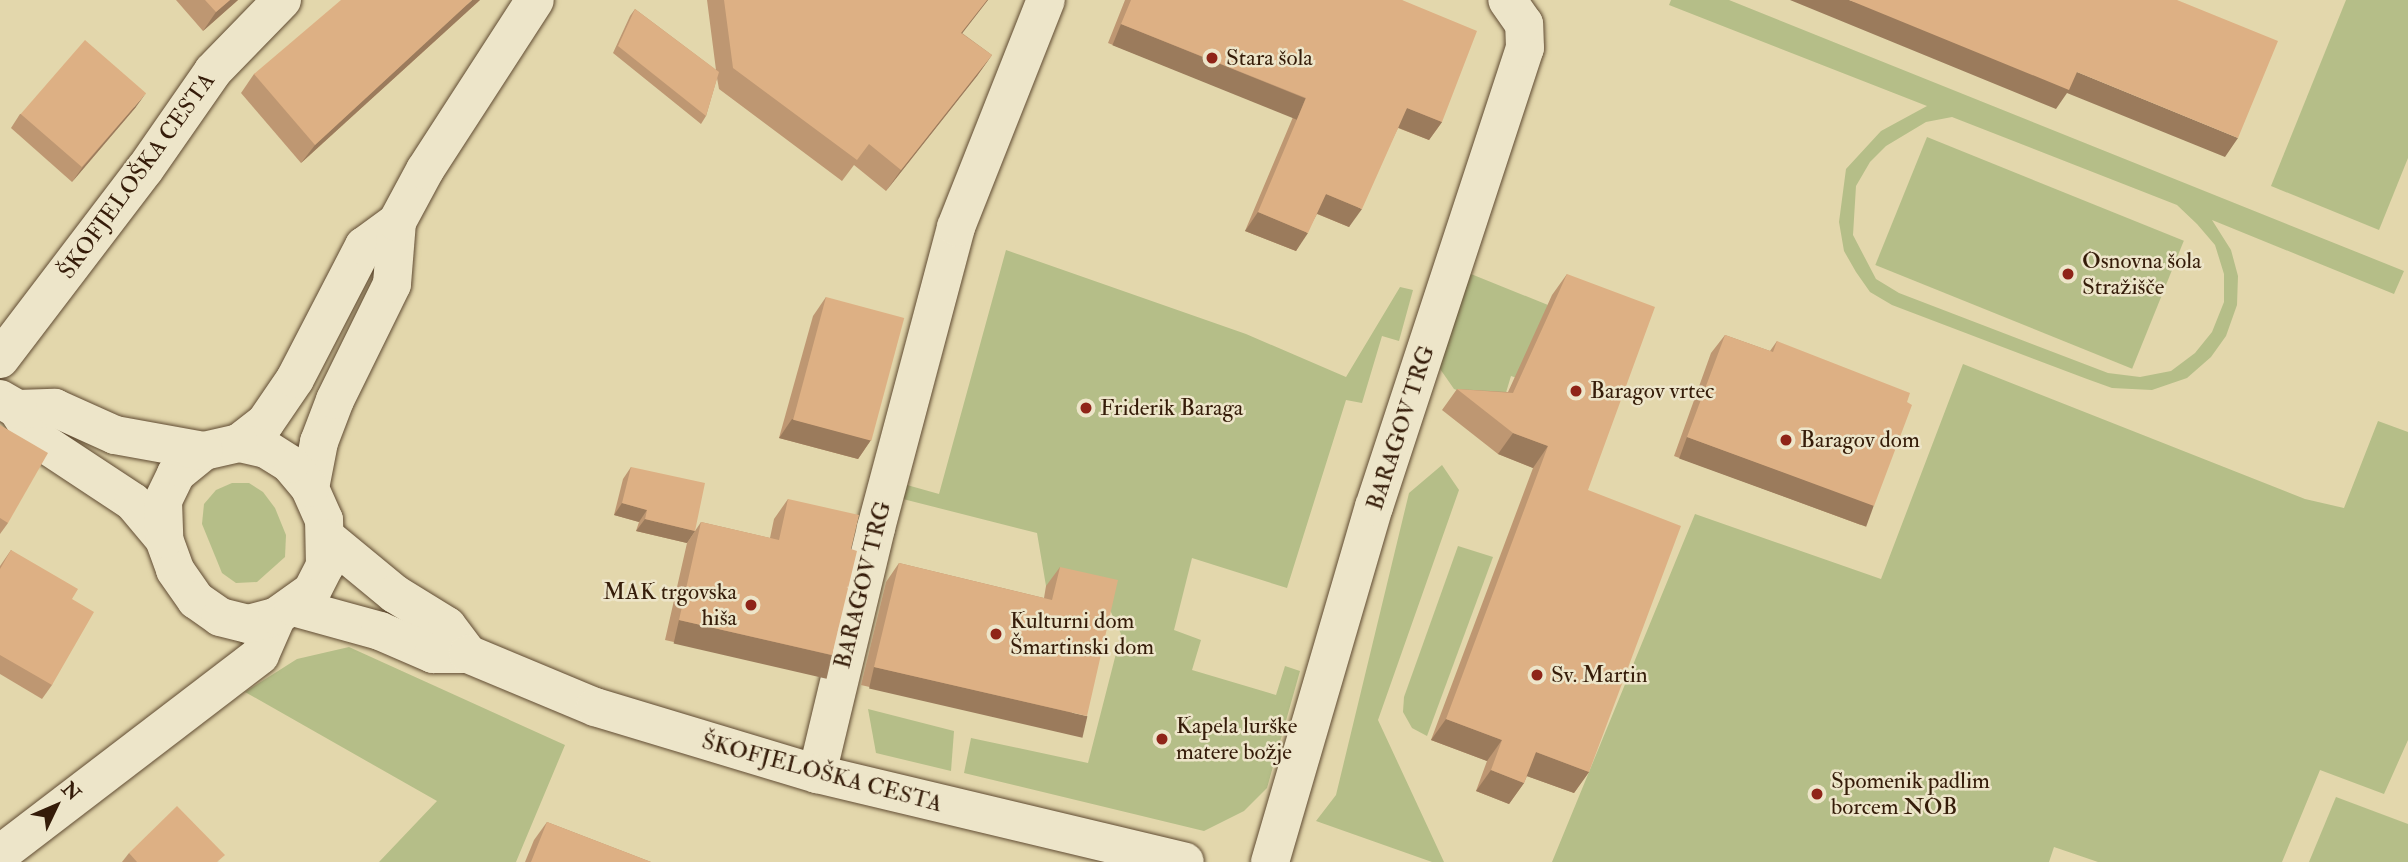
<!DOCTYPE html>
<html>
<head>
<meta charset="utf-8">
<style>
  body { margin:0 }
  #map { position:relative; width:2408px; height:862px; overflow:hidden; background:#e3d7ac; font-family:"IM FELL Double Pica",serif }
  div>[style] { position:absolute }
  .green>* { inset:0; background:#b5be88; transform-origin:0 0 }
  .roads { filter:drop-shadow(0 0 2px #604b32) drop-shadow(0 0 2px #604b32) }
  .minor>* { height:38px; margin:-19px; padding:0 19px; transform-origin:19px; border-radius:19px; background:#ede5c9 }
  .tertiary>* { height:38px; margin:-19px; padding:0 19px; transform-origin:19px; border-radius:19px; background:#ede5c9 }
  .wall>* { inset:0; background:#be9772 }
  .shaded-wall>* { inset:0; background:#9b7b5c; transform-origin:0 0 }
  .building>* { inset:0; background:#ddb084; transform-origin:0 0 }
  .dots>* { width:19px; height:19px; translate:-50% -50%; box-sizing:border-box; border:4px solid #ede5c9; border-radius:50% }
  span { translate:-50% -50%; white-space:nowrap; text-align:center; line-height:1.15; -webkit-text-stroke:5px #ede5c9; paint-order:stroke }
  .poi-label { font-size:23px; color:#351c09 }
  .left { translate:0 -50%; text-align:left }
  .right { translate:-100% -50%; text-align:right }
  .street-label { font-size:23px; color:#351c09 }
  .north { position:absolute; left:21px; top:771px; width:70px; height:70px; -webkit-text-stroke:5px #ede5c9; paint-order:stroke; rotate:46deg; font-size:19px; font-weight:700; line-height:28px; text-align:center; color:#351c09 }
  .north::after { content:''; display:block; margin:auto; width:24px; height:32px; background:#351c09; clip-path:polygon(50% 0,100% 100%,50% 72%,0 100%) }
</style>
</head>
<body>
<div id="map">
  <div class="green">
    <div style="clip-path:polygon(evenodd,1671px 0,1729px 0,2404px 271px,2394px 294px,2212px 220px,2231px 250px,2238px 276px,2237px 305px,2226px 336px,2211px 357px,2187px 378px,2152px 390px,2112px 388px,2087px 379px,1892px 305px,1870px 292px,1856px 272px,1844px 251px,1839px 222px,1846px 169px,1881px 131px,1927px 106px,1669px 5px,1671px 0,1952px 117px,2177px 205px,2197px 224px,2215px 245px,2224px 274px,2224px 302px,2212px 332px,2195px 353px,2171px 371px,2140px 377px,2108px 373px,1899px 293px,1876px 279px,1853px 235px,1856px 186px,1870px 162px,1886px 146px,1926px 122px,1952px 117px)"></div>
    <div style="clip-path:polygon(2346px 0,2408px 0,2408px 158px,2379px 230px,2271px 186px)"></div>
    <div style="left:1927px;top:137px;width:277px;height:138px;rotate:22deg"></div>
    <div style="clip-path:polygon(1006px 250px,1246px 334px,1346px 377px,1400px 287px,1413px 290px,1399px 341px,1382px 336px,1362px 403px,1346px 400px,1287px 588px,1192px 558px,1174px 630px,1201px 640px,1192px 670px,1276px 695px,1285px 666px,1300px 671px,1267px 788px,1244px 811px,1204px 831px,964px 773px,971px 738px,1088px 763px,1121px 634px,1105px 599px,1046px 586px,1037px 533px,903px 499px,907px 485px,939px 494px)"></div>
    <div style="clip-path:polygon(1471px 274px,1548px 305px,1517px 378px,1511px 376px,1505px 396px,1508px 410px,1454px 389px,1438px 366px)"></div>
    <div style="clip-path:polygon(1963px 364px,2305px 499px,2344px 508px,2378px 421px,2408px 432px,2408px 740px,2384px 794px,2320px 770px,2282px 862px,2098px 862px,2054px 847px,2049px 862px,1552px 862px,1695px 514px,1881px 579px)"></div>
    <div style="clip-path:polygon(1442px 465px,1459px 490px,1378px 720px,1444px 862px,1432px 862px,1316px 821px,1336px 795px,1409px 493px)"></div>
    <div style="clip-path:polygon(232px 483px,249px 483px,263px 492px,275px 508px,286px 535px,285px 557px,257px 582px,236px 583px,222px 573px,202px 524px,204px 504px,216px 490px)"></div>
    <div style="clip-path:polygon(1458px 546px,1493px 557px,1427px 736px,1412px 728px,1403px 712px,1404px 697px)"></div>
    <div style="clip-path:polygon(349px 647px,565px 745px,516px 862px,379px 862px,437px 801px,245px 692px,297px 659px)"></div>
    <div style="clip-path:polygon(868px 709px,954px 731px,951px 771px,876px 753px)"></div>
    <div style="clip-path:polygon(2336px 797px,2408px 824px,2408px 862px,2309px 862px)"></div>
  </div>
  <div class="roads">
    <div class="minor">
      <div style="left:0;top:359px;width:239px;rotate:-52.7deg"></div>
      <div style="left:145px;top:169px;width:119px;rotate:-55.2deg"></div>
      <div style="left:213px;top:71px;width:99px;rotate:-45.8deg"></div>
      <div style="left:239px;top:443px;width:33px;rotate:-38deg"></div>
      <div style="left:265px;top:423px;width:53px;rotate:-55.7deg"></div>
      <div style="left:295px;top:379px;width:150px;rotate:-62.6deg"></div>
      <div style="left:364px;top:246px;width:41px;rotate:-36deg"></div>
      <div style="left:310px;top:488px;width:47px;rotate:-78.9deg"></div>
      <div style="left:319px;top:442px;width:45px;rotate:-69.1deg"></div>
      <div style="left:335px;top:400px;width:129px;rotate:-63.8deg"></div>
      <div style="left:392px;top:284px;width:62px;rotate:-85.4deg"></div>
      <div style="left:397px;top:222px;width:59px;rotate:-61.7deg"></div>
      <div style="left:425px;top:170px;width:202px;rotate:-57.1deg"></div>
      <div style="left:817px;top:774px;width:253px;rotate:-76.5deg"></div>
      <div style="left:876px;top:528px;width:311px;rotate:-75.1deg"></div>
      <div style="left:956px;top:227px;width:244px;rotate:-68.4deg"></div>
      <div style="left:0;top:854px;width:327px;rotate:-37.4deg"></div>
      <div style="left:260px;top:655px;width:43px;rotate:-66.4deg"></div>
      <div style="left:1270px;top:862px;width:370px;rotate:-73.7deg"></div>
      <div style="left:1374px;top:507px;width:483px;rotate:-71.8deg"></div>
      <div style="left:1525px;top:48px;width:24px;rotate:-92deg"></div>
      <div style="left:1524px;top:24px;width:29px;rotate:-125deg"></div>
    </div>
    <div class="tertiary">
      <div style="left:0;top:399px;width:20px;rotate:30deg"></div>
      <div style="left:17px;top:409px;width:35px;rotate:57deg"></div>
      <div style="left:36px;top:438px;width:116px;rotate:33.4deg"></div>
      <div style="left:133px;top:502px;width:48px;rotate:50deg"></div>
      <div style="left:164px;top:539px;width:33px;rotate:70deg"></div>
      <div style="left:175px;top:570px;width:37px;rotate:55deg"></div>
      <div style="left:196px;top:600px;width:29px;rotate:35deg"></div>
      <div style="left:220px;top:617px;width:29px;rotate:14deg"></div>
      <div style="left:248px;top:624px;width:30px;rotate:-15deg"></div>
      <div style="left:277px;top:616px;width:43px;rotate:-35.5deg"></div>
      <div style="left:312px;top:591px;width:28px;rotate:-63deg"></div>
      <div style="left:325px;top:566px;width:46px;rotate:-91.2deg"></div>
      <div style="left:324px;top:520px;width:35px;rotate:-114deg"></div>
      <div style="left:310px;top:488px;width:31px;rotate:-130deg"></div>
      <div style="left:290px;top:464px;width:28px;rotate:-148deg"></div>
      <div style="left:266px;top:449px;width:28px;rotate:-167deg"></div>
      <div style="left:239px;top:443px;width:36px;rotate:167deg"></div>
      <div style="left:204px;top:451px;width:36px;rotate:141deg"></div>
      <div style="left:176px;top:474px;width:30px;rotate:116deg"></div>
      <div style="left:163px;top:501px;width:38px;rotate:88deg"></div>
      <div style="left:17px;top:409px;width:38px;rotate:-2deg"></div>
      <div style="left:55px;top:408px;width:66px;rotate:24.2deg"></div>
      <div style="left:115px;top:435px;width:90px;rotate:10.2deg"></div>
      <div style="left:327px;top:538px;width:88px;rotate:39.5deg"></div>
      <div style="left:395px;top:594px;width:61px;rotate:31.6deg"></div>
      <div style="left:447px;top:626px;width:35px;rotate:53deg"></div>
      <div style="left:293px;top:607px;width:90px;rotate:15.4deg"></div>
      <div style="left:380px;top:631px;width:58px;rotate:23.5deg"></div>
      <div style="left:433px;top:654px;width:35px"></div>
      <div style="left:468px;top:654px;width:138px;rotate:22.7deg"></div>
      <div style="left:595px;top:707px;width:232px;rotate:16.8deg"></div>
      <div style="left:817px;top:774px;width:378px;rotate:13.4deg"></div>
    </div>
  </div>
  <div class="wall">
    <div style="clip-path:polygon(176px 0,238px 0,203px 31px)"></div>
    <div style="clip-path:polygon(480px 0,301px 163px,241px 93px,254px 74px)"></div>
    <div style="clip-path:polygon(707px 0,988px 0,962px 33px,992px 55px,977px 76px,886px 191px,854px 165px,842px 181px,719px 89px,717px 78px,706px 116px,701px 124px,613px 53px,630px 16px,635px 9px,716px 70px)"></div>
    <div style="clip-path:polygon(1125px 0,1402px 0,1442px 122px,1429px 140px,1398px 128px,1349px 227px,1317px 214px,1296px 251px,1245px 231px,1293px 117px,1108px 43px)"></div>
    <div style="clip-path:polygon(136px 107px,72px 182px,11px 128px,20px 114px)"></div>
    <div style="clip-path:polygon(1567px 274px,1588px 490px,1589px 772px,1574px 793px,1527px 776px,1524px 783px,1509px 804px,1476px 791px,1487px 761px,1431px 740px,1533px 468px,1498px 454px,1442px 410px,1457px 389px,1508px 392px,1552px 295px)"></div>
    <div style="clip-path:polygon(826px 297px,871px 440px,858px 459px,779px 438px,813px 316px)"></div>
    <div style="clip-path:polygon(1725px 335px,1770px 351px,1777px 341px,1861px 525px,1674px 456px,1711px 353px)"></div>
    <div style="clip-path:polygon(0 425px,8px 523px,0 534px)"></div>
    <div style="clip-path:polygon(631px 467px,695px 531px,687px 543px,636px 531px,639px 522px,614px 515px,623px 479px)"></div>
    <div style="clip-path:polygon(788px 499px,851px 549px,832px 655px,818px 675px,665px 640px,687px 543px,701px 522px,770px 538px,774px 519px)"></div>
    <div style="clip-path:polygon(11px 550px,72px 599px,52px 685px,42px 699px,0 674px,0 566px)"></div>
    <div style="clip-path:polygon(899px 563px,1044px 598px,1046px 586px,1060px 567px,1074px 735px,861px 685px,886px 582px)"></div>
    <div style="clip-path:polygon(547px 822px,651px 862px,525px 862px,534px 840px)"></div>
    <div style="clip-path:polygon(129px 853px,220px 862px,122px 862px)"></div>
  </div>
  <div class="shaded-wall">
    <div style="clip-path:polygon(230px 0,238px 0,203px 31px,216px 12px)"></div>
    <div style="clip-path:polygon(472px 0,480px 0,301px 163px,315px 145px)"></div>
    <div style="clip-path:polygon(987px 0,988px 0,947px 53px,961px 33px)"></div>
    <div style="clip-path:polygon(1790px 0,1849px 0,2077px 72px,2238px 138px,2225px 157px,2067px 93px,2056px 109px)"></div>
    <div style="left:1121px;top:24px;width:199px;height:23px;rotate:22deg"></div>
    <div style="clip-path:polygon(992px 55px,977px 76px,886px 191px,901px 170px)"></div>
    <div style="clip-path:polygon(146px 93px,136px 107px,72px 182px,82px 168px)"></div>
    <div style="clip-path:polygon(1407px 108px,1442px 122px,1429px 140px,1394px 126px)"></div>
    <div style="clip-path:polygon(1326px 194px,1362px 209px,1349px 227px,1313px 212px)"></div>
    <div style="clip-path:polygon(1258px 212px,1308px 233px,1296px 251px,1245px 231px)"></div>
    <div style="clip-path:polygon(792px 419px,871px 440px,858px 459px,779px 438px)"></div>
    <div style="clip-path:polygon(1513px 433px,1548px 446px,1533px 468px,1498px 454px)"></div>
    <div style="left:1687px;top:437px;width:199px;height:23px;rotate:20deg"></div>
    <div style="clip-path:polygon(622px 503px,647px 510px,639px 522px,614px 515px)"></div>
    <div style="clip-path:polygon(645px 519px,695px 531px,687px 543px,636px 531px)"></div>
    <div style="left:679px;top:620px;width:157px;height:24px;rotate:13deg"></div>
    <div style="left:874px;top:667px;width:219px;height:22px;rotate:13deg"></div>
    <div style="clip-path:polygon(1446px 719px,1502px 740px,1487px 761px,1431px 740px)"></div>
    <div style="clip-path:polygon(1536px 752px,1589px 772px,1574px 793px,1521px 774px)"></div>
    <div style="clip-path:polygon(1491px 770px,1524px 783px,1509px 804px,1476px 791px)"></div>
  </div>
  <div class="building">
    <div style="clip-path:polygon(205px 0,230px 0,216px 12px)"></div>
    <div style="clip-path:polygon(341px 0,472px 0,315px 145px,254px 74px)"></div>
    <div style="clip-path:polygon(724px 0,987px 0,961px 33px,992px 55px,901px 170px,869px 144px,857px 160px,733px 68px)"></div>
    <div style="clip-path:polygon(1131px 0,1402px 0,1477px 31px,1442px 122px,1407px 108px,1362px 209px,1326px 194px,1308px 233px,1258px 212px,1306px 98px,1121px 24px)"></div>
    <div style="clip-path:polygon(1849px 0,2177px 0,2278px 41px,2238px 138px,2077px 72px,2069px 90px)"></div>
    <div style="clip-path:polygon(635px 9px,719px 72px,706px 116px,618px 46px)"></div>
    <div style="left:85px;top:40px;width:81px;height:98px;rotate:41deg"></div>
    <div style="clip-path:polygon(1567px 274px,1655px 307px,1588px 490px,1681px 526px,1589px 772px,1536px 752px,1524px 783px,1491px 770px,1502px 740px,1446px 719px,1548px 446px,1513px 433px,1457px 389px,1513px 393px)"></div>
    <div style="left:826px;top:297px;width:81px;height:127px;rotate:15deg"></div>
    <div style="clip-path:polygon(1725px 335px,1773px 352px,1777px 341px,1910px 393px,1907px 402px,1912px 405px,1874px 506px,1687px 437px)"></div>
    <div style="clip-path:polygon(0 425px,48px 453px,8px 523px,0 518px)"></div>
    <div style="clip-path:polygon(631px 467px,705px 483px,695px 531px,645px 519px,647px 510px,622px 503px)"></div>
    <div style="clip-path:polygon(788px 499px,859px 515px,851px 549px,857px 551px,832px 655px,679px 620px,701px 522px,779px 540px)"></div>
    <div style="clip-path:polygon(11px 550px,78px 589px,72px 599px,94px 612px,52px 685px,0 655px,0 569px)"></div>
    <div style="clip-path:polygon(899px 563px,1052px 600px,1060px 567px,1118px 580px,1087px 716px,874px 667px)"></div>
    <div style="clip-path:polygon(177px 806px,225px 855px,217px 862px,137px 862px,129px 853px)"></div>
    <div style="clip-path:polygon(547px 822px,651px 862px,531px 862px)"></div>
  </div>
  <div class="dots">
    <div style="left:1212px;top:58px;background:#8f2418"></div>
    <div style="left:2068px;top:274px;background:#8f2418"></div>
    <div style="left:1576px;top:391px;background:#8f2418"></div>
    <div style="left:1086px;top:408px;background:#8f2418"></div>
    <div style="left:1786px;top:440px;background:#8f2418"></div>
    <div style="left:751px;top:605px;background:#8f2418"></div>
    <div style="left:996px;top:634px;background:#8f2418"></div>
    <div style="left:1537px;top:675px;background:#8f2418"></div>
    <div style="left:1162px;top:739px;background:#8f2418"></div>
    <div style="left:1817px;top:794px;background:#8f2418"></div>
  </div>
  <div class="poi-label">
    <span class="left" style="left:1226px;top:58px">Stara šola</span>
    <span class="left" style="left:2082px;top:274px">Osnovna šola<br>Stražišče</span>
    <span class="left" style="left:1590px;top:391px">Baragov vrtec</span>
    <span class="left" style="left:1100px;top:408px">Friderik Baraga</span>
    <span class="left" style="left:1800px;top:440px">Baragov dom</span>
    <span class="right" style="left:737px;top:605px">MAK trgovska<br>hiša</span>
    <span class="left" style="left:1010px;top:634px">Kulturni dom<br>Šmartinski dom</span>
    <span class="left" style="left:1551px;top:675px">Sv. Martin</span>
    <span class="left" style="left:1176px;top:739px">Kapela lurške<br>matere božje</span>
    <span class="left" style="left:1831px;top:794px">Spomenik padlim<br>borcem NOB</span>
  </div>
  <div class="street-label">
    <span style="left:137px;top:176px;rotate:-54deg">ŠKOFJELOŠKA CESTA</span>
    <span style="left:1401px;top:428px;rotate:-72deg">BARAGOV TRG</span>
    <span style="left:863px;top:585px;rotate:-76deg">BARAGOV TRG</span>
    <span style="left:822px;top:773px;rotate:15deg">ŠKOFJELOŠKA CESTA</span>
  </div>
  <div class="north">N</div>
</div>
</body>
</html>
